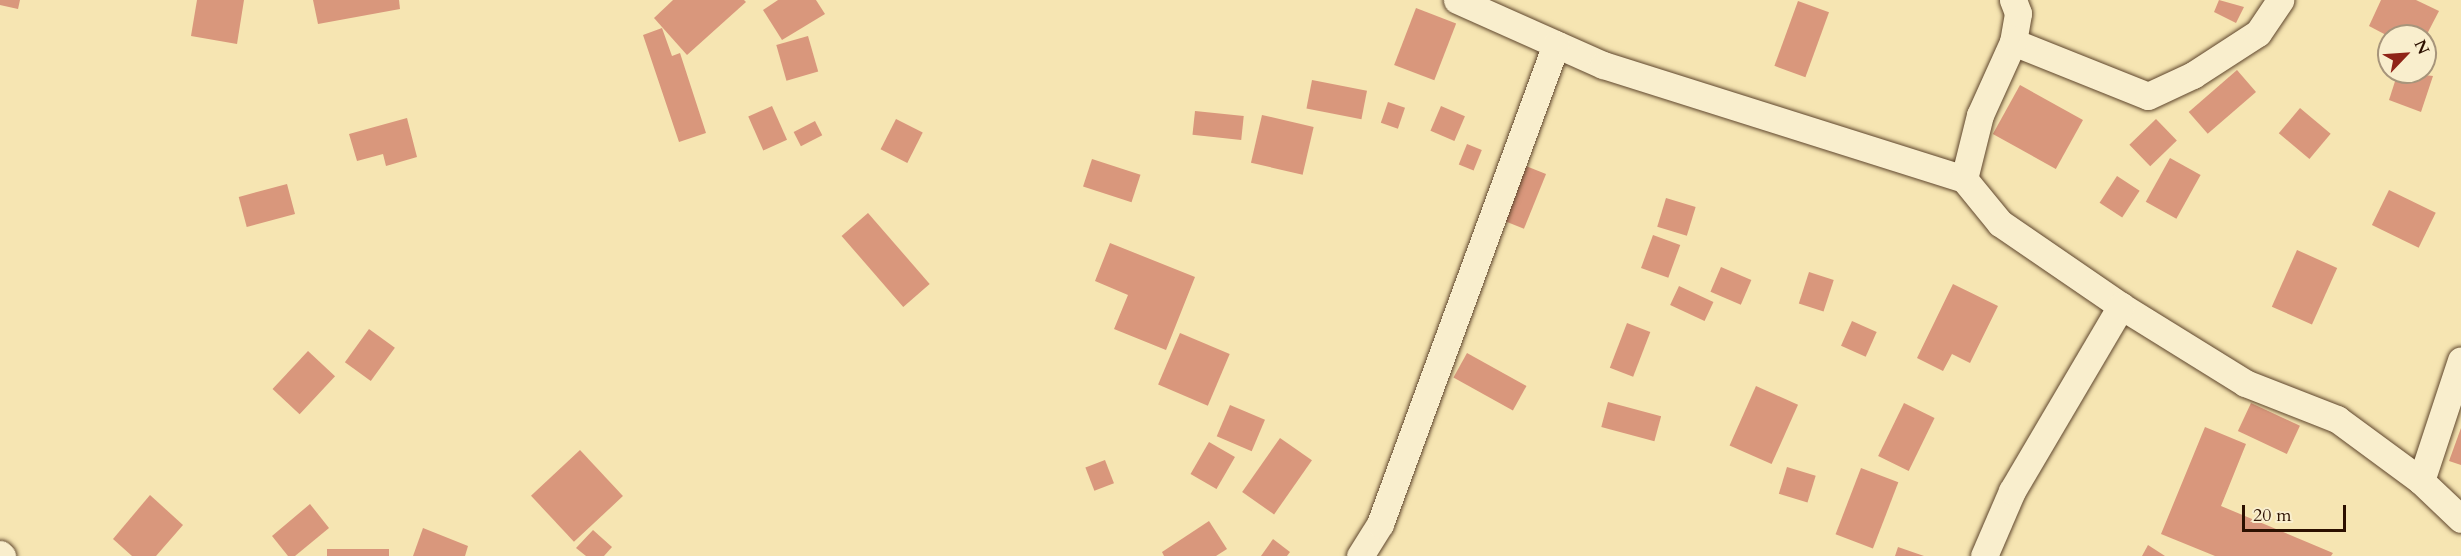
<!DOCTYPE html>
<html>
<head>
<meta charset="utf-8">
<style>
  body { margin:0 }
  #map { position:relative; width:2461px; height:556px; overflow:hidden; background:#f6e5b2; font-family:Cardo,serif }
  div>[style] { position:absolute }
  .building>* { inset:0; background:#d9977c; transform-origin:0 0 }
  .roads { filter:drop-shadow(0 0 2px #5e452c) drop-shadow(0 0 2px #5e452c) }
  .street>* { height:27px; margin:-13.5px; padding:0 13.5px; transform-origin:13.5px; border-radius:13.5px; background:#f9eecd }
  span { translate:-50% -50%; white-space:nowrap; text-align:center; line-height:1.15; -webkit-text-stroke:4.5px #f9eecd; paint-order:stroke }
  .north { position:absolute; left:2377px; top:24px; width:60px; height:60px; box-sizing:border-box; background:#f9eecd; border:2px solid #a7957b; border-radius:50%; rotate:65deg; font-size:16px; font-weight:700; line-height:24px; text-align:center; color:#2c1000 }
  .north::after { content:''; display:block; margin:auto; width:21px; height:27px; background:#8f2418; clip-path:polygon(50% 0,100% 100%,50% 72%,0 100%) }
  .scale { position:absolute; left:2242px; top:505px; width:104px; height:27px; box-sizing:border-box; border:3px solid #2c1000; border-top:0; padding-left:8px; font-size:18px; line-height:21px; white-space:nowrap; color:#2c1000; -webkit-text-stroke:4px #f9eecd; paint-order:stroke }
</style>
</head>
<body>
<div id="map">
  <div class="building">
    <div style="clip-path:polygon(0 0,20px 0,18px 9px,0 5px)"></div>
    <div style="clip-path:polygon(197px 0,244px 0,237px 44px,191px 36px)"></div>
    <div style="clip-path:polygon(313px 0,399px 0,400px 9px,318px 24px)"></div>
    <div style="clip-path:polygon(673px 0,744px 0,746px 2px,687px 55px,654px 18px)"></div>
    <div style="clip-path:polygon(778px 0,816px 0,825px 14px,782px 40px,763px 10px)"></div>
    <div style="clip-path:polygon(2219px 0,2244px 7px,2236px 23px,2214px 12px)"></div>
    <div style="clip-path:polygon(2381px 0,2416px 0,2439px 11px,2426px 36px,2388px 36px,2369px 26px)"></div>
    <div style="left:1798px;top:1px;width:33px;height:69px;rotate:20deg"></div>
    <div style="left:1416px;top:8px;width:43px;height:61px;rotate:21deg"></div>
    <div style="clip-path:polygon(662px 28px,672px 56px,680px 53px,706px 133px,679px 142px,643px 35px)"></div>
    <div style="left:808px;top:36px;width:37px;height:33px;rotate:74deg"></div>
    <div style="left:2237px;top:70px;width:29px;height:64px;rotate:49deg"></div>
    <div style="clip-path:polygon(2398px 72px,2433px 76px,2421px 112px,2389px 100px)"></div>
    <div style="left:1312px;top:80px;width:56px;height:29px;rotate:11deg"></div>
    <div style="left:2020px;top:85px;width:72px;height:56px;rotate:29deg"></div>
    <div style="left:1388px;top:102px;width:18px;height:22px;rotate:19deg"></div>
    <div style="left:772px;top:106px;width:37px;height:26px;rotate:66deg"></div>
    <div style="left:1441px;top:106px;width:26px;height:27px;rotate:23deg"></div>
    <div style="left:2300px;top:108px;width:40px;height:33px;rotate:40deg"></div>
    <div style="left:1195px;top:111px;width:49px;height:24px;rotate:6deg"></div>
    <div style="left:1262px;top:115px;width:53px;height:49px;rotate:13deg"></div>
    <div style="clip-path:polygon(407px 118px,417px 157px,386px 166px,383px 154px,357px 161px,349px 134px)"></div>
    <div style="left:896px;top:119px;width:30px;height:34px;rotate:27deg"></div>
    <div style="left:2156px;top:119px;width:30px;height:37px;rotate:46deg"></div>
    <div style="left:815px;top:121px;width:16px;height:24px;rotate:63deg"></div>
    <div style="left:1467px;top:144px;width:16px;height:22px;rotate:22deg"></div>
    <div style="left:2170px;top:158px;width:35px;height:50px;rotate:29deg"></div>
    <div style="left:1092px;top:159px;width:51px;height:29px;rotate:18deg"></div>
    <div style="left:1521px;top:164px;width:27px;height:59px;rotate:22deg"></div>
    <div style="left:2117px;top:176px;width:27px;height:32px;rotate:33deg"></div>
    <div style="left:287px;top:184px;width:31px;height:50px;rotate:75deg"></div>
    <div style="left:2389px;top:190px;width:52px;height:39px;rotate:26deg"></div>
    <div style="left:1666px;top:198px;width:31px;height:30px;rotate:17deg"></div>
    <div style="left:868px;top:213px;width:94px;height:35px;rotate:49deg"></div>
    <div style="left:1653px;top:235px;width:29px;height:35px;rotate:20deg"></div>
    <div style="clip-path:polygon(1110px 243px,1195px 277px,1166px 350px,1114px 329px,1128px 295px,1095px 281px)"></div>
    <div style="left:2297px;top:250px;width:44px;height:62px;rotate:24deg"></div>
    <div style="left:1721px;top:267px;width:33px;height:27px;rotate:23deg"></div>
    <div style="left:1809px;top:272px;width:26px;height:33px;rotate:18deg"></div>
    <div style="clip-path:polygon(1953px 284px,1998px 306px,1970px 363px,1952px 354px,1943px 371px,1917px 358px)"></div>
    <div style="left:1679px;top:286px;width:38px;height:21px;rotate:25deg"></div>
    <div style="left:1852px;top:321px;width:27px;height:27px;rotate:24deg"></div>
    <div style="left:1627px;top:323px;width:25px;height:48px;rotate:21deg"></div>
    <div style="left:369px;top:329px;width:32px;height:41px;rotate:36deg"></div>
    <div style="left:1180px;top:333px;width:54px;height:56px;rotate:23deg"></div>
    <div style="left:308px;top:351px;width:37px;height:52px;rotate:43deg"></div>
    <div style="left:1467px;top:353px;width:68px;height:28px;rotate:29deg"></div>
    <div style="left:1756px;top:386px;width:46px;height:65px;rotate:24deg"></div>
    <div style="left:1608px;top:402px;width:55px;height:26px;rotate:15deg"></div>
    <div style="left:1904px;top:403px;width:34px;height:59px;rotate:26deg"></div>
    <div style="left:2251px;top:403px;width:54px;height:31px;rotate:25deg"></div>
    <div style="left:1230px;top:405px;width:38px;height:34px;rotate:23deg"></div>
    <div style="clip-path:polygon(2205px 427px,2246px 444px,2221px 506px,2333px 553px,2331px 556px,2215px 556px,2161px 534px)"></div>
    <div style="clip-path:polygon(2461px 428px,2461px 465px,2449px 461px)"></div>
    <div style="left:1280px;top:438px;width:39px;height:66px;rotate:35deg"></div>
    <div style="left:1209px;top:442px;width:30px;height:37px;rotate:30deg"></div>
    <div style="left:580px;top:450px;width:63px;height:67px;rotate:47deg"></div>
    <div style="left:1105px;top:460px;width:25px;height:21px;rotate:69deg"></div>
    <div style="left:1787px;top:467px;width:30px;height:28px;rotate:17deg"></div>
    <div style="left:1861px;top:468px;width:40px;height:71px;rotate:21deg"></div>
    <div style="clip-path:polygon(150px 495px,183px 525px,156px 556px,132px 556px,113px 539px)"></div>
    <div style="clip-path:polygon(310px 504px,329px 528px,295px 556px,288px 556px,272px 536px)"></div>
    <div style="clip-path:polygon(1209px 521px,1227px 549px,1216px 556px,1164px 556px,1162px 552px)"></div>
    <div style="clip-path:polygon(423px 528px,468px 546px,465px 556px,413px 556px)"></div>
    <div style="clip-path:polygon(593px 530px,612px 547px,604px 556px,586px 556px,576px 548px)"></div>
    <div style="clip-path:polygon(1273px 539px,1290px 552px,1287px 556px,1261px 556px)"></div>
    <div style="clip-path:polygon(2148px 545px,2165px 556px,2142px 556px)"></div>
    <div style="clip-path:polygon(1898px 547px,1924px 556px,1895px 556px)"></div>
    <div style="left:327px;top:549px;width:62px;height:7px"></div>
  </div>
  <div class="roads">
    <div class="street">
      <div style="left:1457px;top:0;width:160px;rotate:24deg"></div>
      <div style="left:1603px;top:65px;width:379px;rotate:17.5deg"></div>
      <div style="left:1964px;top:179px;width:57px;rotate:50.7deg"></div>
      <div style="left:2000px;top:223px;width:147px;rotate:34.4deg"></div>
      <div style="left:2121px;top:306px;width:146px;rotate:31.8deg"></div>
      <div style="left:2245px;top:383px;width:99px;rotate:21.4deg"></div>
      <div style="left:2337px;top:419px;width:104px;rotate:36.4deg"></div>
      <div style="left:2421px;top:481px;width:55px;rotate:43.5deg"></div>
      <div style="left:2013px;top:42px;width:145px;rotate:21.8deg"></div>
      <div style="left:2148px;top:96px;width:50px;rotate:-25deg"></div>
      <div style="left:2193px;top:75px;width:77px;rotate:-32.9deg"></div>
      <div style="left:2258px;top:33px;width:40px;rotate:-56deg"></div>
      <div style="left:1964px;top:179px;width:66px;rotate:-76deg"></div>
      <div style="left:1980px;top:115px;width:80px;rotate:-65.7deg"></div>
      <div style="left:2013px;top:42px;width:29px;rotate:-80deg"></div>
      <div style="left:2018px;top:13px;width:14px;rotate:-111deg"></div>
      <div style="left:2421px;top:481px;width:127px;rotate:-71.7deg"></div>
      <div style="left:0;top:554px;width:3px;rotate:45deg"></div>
      <div style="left:1360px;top:556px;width:38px;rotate:-58deg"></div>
      <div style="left:1380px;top:524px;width:511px;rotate:-69.86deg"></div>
      <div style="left:1984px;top:556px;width:71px;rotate:-66.7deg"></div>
      <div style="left:2012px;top:491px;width:215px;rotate:-59.5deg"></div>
    </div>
  </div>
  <div class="north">N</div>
  <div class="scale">20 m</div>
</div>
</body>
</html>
